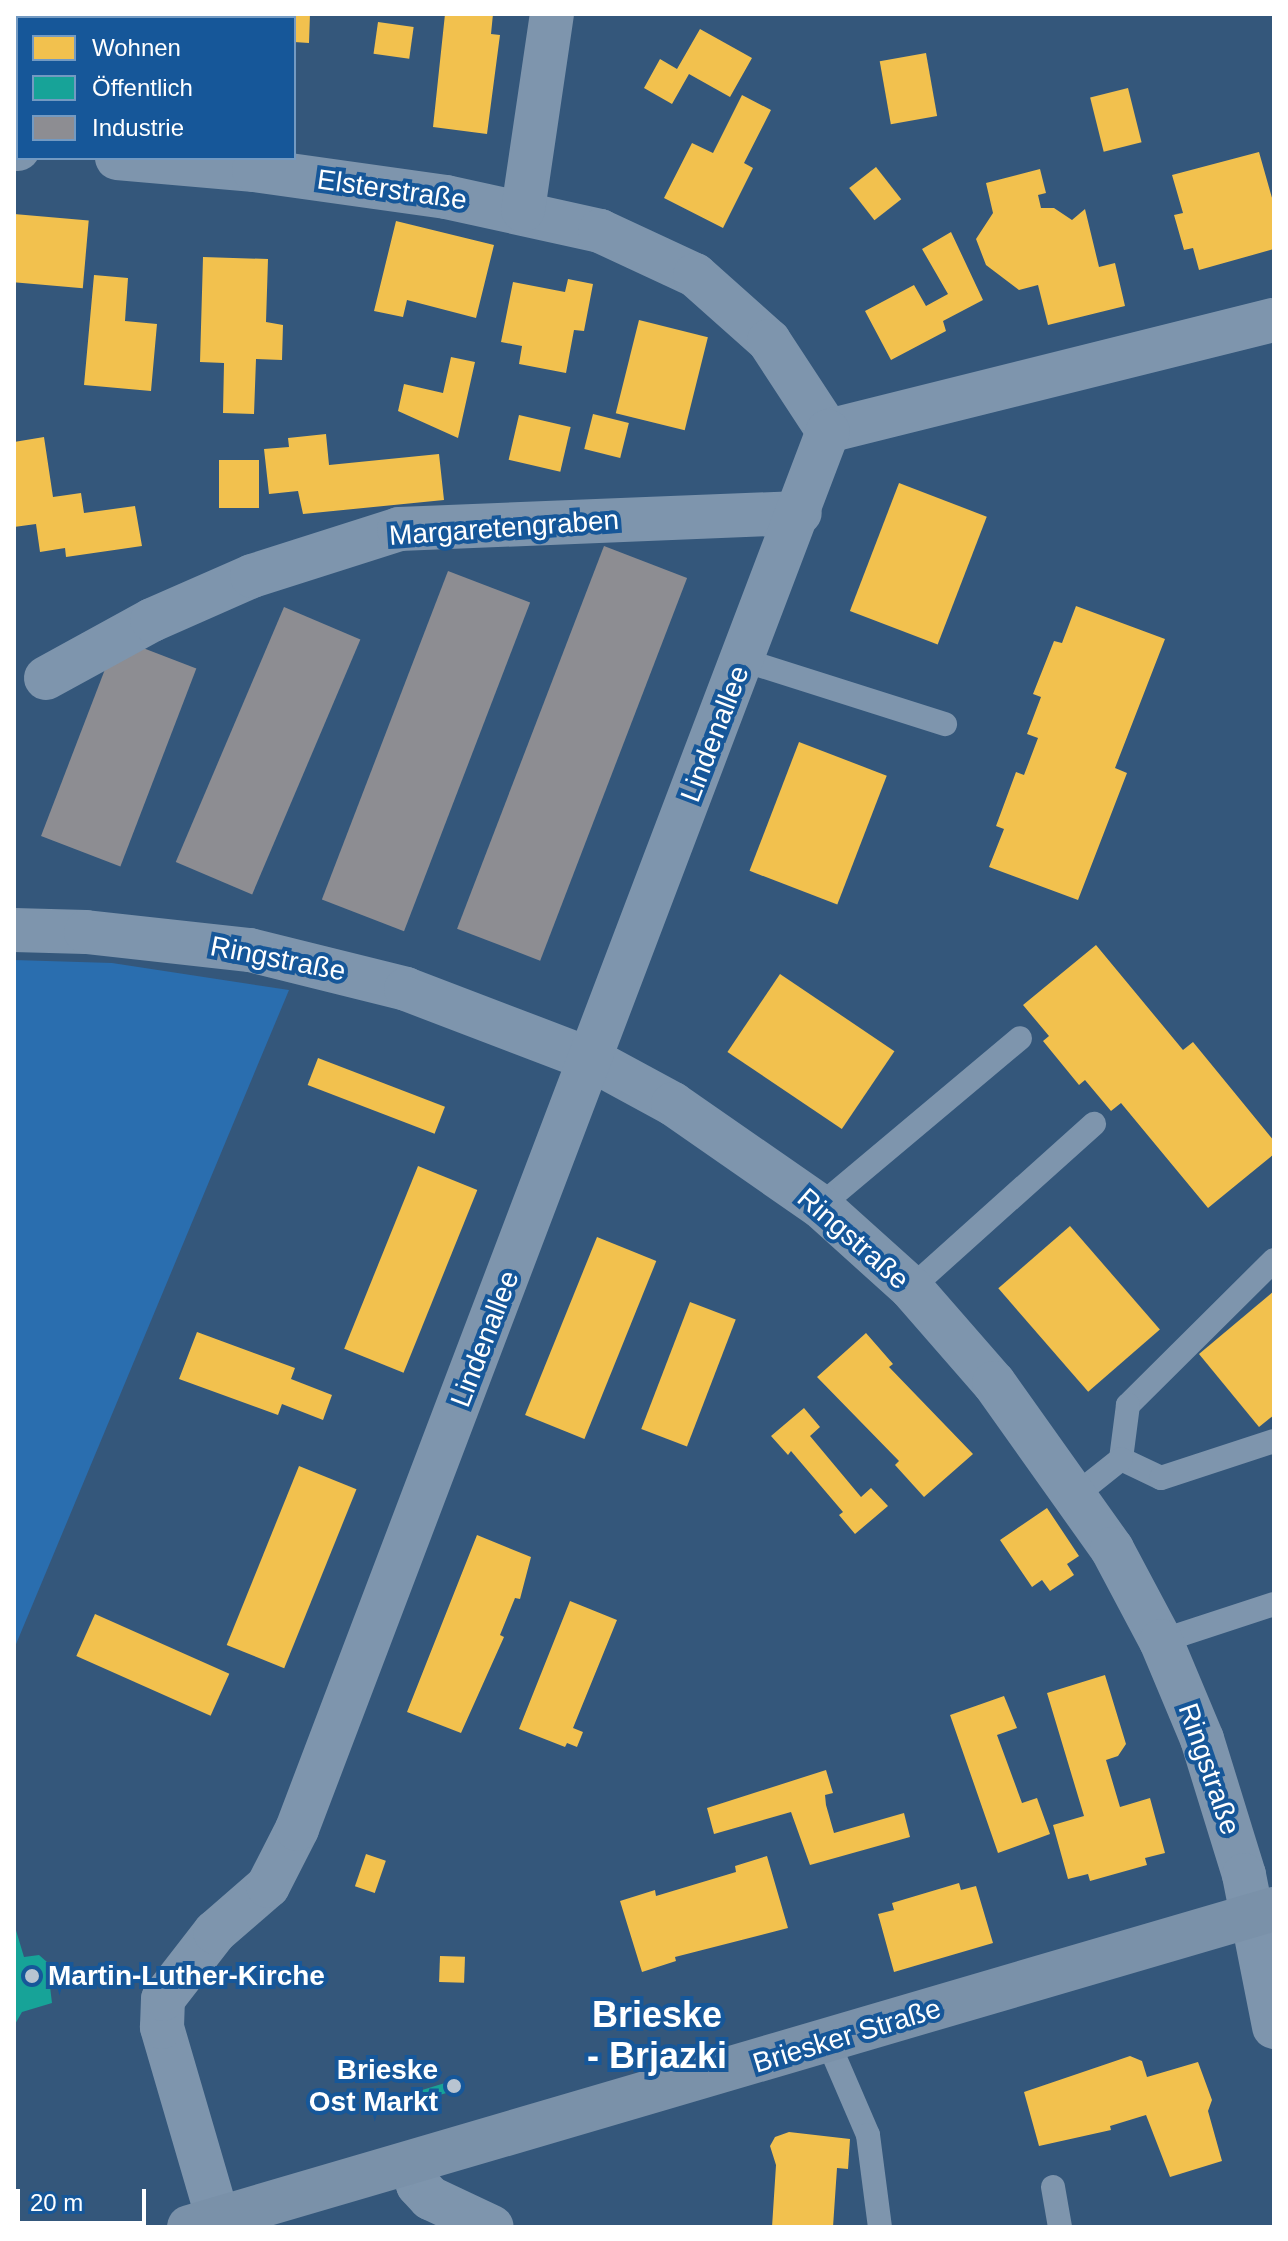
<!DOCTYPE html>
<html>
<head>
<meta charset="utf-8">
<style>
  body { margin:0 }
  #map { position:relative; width:1288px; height:2241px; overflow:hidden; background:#34577b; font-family:Arial,sans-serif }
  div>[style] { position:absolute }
  .green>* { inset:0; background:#2a6eaf }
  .homes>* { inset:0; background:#f2c14e; transform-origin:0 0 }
  .public>* { inset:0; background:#17a398; transform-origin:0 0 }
  .industry>* { inset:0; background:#8d8d92; transform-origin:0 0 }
  .lane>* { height:24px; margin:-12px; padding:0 12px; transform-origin:12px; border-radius:12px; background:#7e95ad }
  .street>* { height:44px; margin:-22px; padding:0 22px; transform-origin:22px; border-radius:22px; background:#7e95ad }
  .secondary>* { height:44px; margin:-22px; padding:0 22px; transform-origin:22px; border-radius:22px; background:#7a91a9 }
  .dots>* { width:22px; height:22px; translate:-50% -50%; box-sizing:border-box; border:4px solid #165799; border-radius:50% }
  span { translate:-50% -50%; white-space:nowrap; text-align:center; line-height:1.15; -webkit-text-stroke:8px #165799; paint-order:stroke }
  .street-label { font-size:28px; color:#fff }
  .poi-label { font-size:28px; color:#fff; font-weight:700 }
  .left { translate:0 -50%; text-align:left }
  .right { translate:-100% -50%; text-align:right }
  .district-label { font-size:36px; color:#fff; font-weight:700 }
  .frame { position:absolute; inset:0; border:16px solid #fff; pointer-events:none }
  .legend { position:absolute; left:16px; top:16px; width:280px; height:144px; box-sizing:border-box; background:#165799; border:2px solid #739ac2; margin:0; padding:10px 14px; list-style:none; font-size:24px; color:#fff }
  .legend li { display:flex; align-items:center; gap:16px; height:40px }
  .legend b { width:40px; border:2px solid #739ac2 }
  .scale { position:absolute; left:16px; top:2189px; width:130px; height:36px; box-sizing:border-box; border:4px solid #fff; border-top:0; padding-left:10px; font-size:24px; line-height:28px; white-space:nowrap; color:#fff; -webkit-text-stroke:6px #165799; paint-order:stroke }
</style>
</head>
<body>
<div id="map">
  <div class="green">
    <div style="clip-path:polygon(14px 960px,112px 963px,289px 990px,14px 1649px)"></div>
  </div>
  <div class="homes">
    <div style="clip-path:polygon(274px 14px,310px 14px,309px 43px,294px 42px,294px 18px)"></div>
    <div style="clip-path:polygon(445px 14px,493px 14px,491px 34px,500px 35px,487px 134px,433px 127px)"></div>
    <div style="left:378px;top:22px;width:36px;height:32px;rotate:8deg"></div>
    <div style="left:14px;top:28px;width:4px;height:86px;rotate:14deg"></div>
    <div style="clip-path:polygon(700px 29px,752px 58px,730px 97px,689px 74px,672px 104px,644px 88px,660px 59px,677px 69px)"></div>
    <div style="left:926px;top:53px;width:64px;height:47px;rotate:80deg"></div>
    <div style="left:1128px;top:88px;width:56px;height:39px;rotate:76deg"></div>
    <div style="clip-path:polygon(742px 95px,771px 110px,744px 163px,753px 168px,723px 228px,664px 198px,692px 143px,713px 153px)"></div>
    <div style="clip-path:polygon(1259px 152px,1274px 205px,1274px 249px,1199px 270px,1193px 248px,1184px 250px,1174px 215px,1183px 213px,1172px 175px)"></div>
    <div style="left:876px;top:167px;width:41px;height:34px;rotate:52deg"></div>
    <div style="clip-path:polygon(1040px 169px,1046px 193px,1038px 195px,1041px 208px,1054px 208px,1072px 220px,1085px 209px,1099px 267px,1115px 263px,1125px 306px,1048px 325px,1038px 285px,1019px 290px,986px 265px,976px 239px,993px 213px,986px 183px)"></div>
    <div style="left:14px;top:214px;width:75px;height:68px;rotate:5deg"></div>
    <div style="clip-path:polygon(396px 221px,494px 245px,476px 318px,407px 300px,403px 317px,374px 311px)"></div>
    <div style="clip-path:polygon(951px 232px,983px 300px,943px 321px,946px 331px,891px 360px,865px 311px,914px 285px,926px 306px,948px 294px,922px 249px)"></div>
    <div style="clip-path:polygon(203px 257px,268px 259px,266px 322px,283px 325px,282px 360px,256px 359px,254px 414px,223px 413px,224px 363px,200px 362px)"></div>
    <div style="clip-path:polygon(94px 275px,128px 278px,125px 321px,157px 324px,151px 391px,84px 385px)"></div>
    <div style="clip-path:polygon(568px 279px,593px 284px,584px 331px,574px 330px,566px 373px,519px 364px,522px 346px,501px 342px,513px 282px,565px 292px)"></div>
    <div style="left:639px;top:320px;width:71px;height:96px;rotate:14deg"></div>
    <div style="clip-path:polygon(451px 357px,475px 362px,458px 438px,398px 411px,404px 384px,443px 393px)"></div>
    <div style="left:593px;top:414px;width:37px;height:36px;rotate:14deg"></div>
    <div style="left:519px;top:415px;width:53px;height:46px;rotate:13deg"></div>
    <div style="clip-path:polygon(326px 434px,329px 465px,439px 454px,444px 500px,303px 514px,298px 491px,269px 494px,264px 449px,289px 447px,288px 438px)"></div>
    <div style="clip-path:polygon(44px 437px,53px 497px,81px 493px,84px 513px,135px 506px,142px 546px,66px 557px,65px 548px,40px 552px,36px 524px,14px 527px,14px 442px)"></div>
    <div style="left:219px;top:460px;width:40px;height:48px"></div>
    <div style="left:899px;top:483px;width:94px;height:137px;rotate:21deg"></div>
    <div style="clip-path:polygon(1076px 606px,1165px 639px,1115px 768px,1127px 773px,1078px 900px,989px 867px,1004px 829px,996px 826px,1016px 772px,1024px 775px,1038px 738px,1027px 734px,1041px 697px,1033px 694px,1054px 641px,1062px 643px)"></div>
    <div style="left:799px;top:742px;width:94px;height:138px;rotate:21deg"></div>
    <div style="clip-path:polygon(1096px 945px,1183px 1050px,1193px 1042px,1274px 1141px,1274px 1154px,1208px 1208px,1121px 1103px,1111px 1111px,1085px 1080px,1079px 1085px,1043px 1041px,1049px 1036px,1023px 1005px)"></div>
    <div style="left:780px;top:974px;width:138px;height:94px;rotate:34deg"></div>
    <div style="left:318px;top:1058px;width:136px;height:29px;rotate:21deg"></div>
    <div style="left:418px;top:1166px;width:64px;height:197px;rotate:22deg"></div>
    <div style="left:1070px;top:1226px;width:137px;height:95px;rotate:49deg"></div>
    <div style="left:597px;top:1237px;width:64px;height:192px;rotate:22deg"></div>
    <div style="clip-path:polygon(1274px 1291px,1274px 1415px,1259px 1427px,1199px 1354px)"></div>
    <div style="left:690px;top:1302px;width:49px;height:136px;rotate:21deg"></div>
    <div style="clip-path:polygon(197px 1332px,295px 1368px,291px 1379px,332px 1395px,323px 1420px,282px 1404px,278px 1415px,179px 1379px)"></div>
    <div style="clip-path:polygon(866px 1333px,893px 1364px,889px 1367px,973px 1454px,924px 1497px,895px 1465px,899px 1461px,817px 1377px)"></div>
    <div style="clip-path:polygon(804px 1408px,820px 1427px,810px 1436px,861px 1497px,871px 1488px,888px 1506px,855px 1534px,839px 1515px,843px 1512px,791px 1451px,788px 1455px,771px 1436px)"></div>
    <div style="left:299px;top:1466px;width:62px;height:193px;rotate:22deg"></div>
    <div style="clip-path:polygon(1047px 1508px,1079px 1556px,1067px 1564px,1074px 1575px,1050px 1591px,1042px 1580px,1032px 1587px,1000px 1540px)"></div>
    <div style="clip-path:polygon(477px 1535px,531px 1557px,520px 1599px,515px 1598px,500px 1635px,504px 1637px,461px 1733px,407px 1712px)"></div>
    <div style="clip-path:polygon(570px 1601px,617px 1620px,573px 1728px,583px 1732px,577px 1747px,567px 1743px,565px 1747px,519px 1729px)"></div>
    <div style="left:95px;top:1614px;width:147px;height:46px;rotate:24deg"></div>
    <div style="clip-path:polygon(1105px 1675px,1126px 1744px,1118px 1756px,1106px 1760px,1120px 1807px,1150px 1798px,1165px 1853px,1145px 1858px,1147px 1865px,1090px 1881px,1088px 1874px,1068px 1879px,1053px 1825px,1084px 1816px,1047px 1693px)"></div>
    <div style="clip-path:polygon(1004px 1696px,1017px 1728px,997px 1735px,1022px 1803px,1037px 1798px,1050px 1834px,998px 1853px,950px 1715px)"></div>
    <div style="clip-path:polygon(826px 1770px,833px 1793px,825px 1795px,826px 1805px,834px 1833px,904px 1813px,910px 1837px,810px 1865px,791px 1812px,714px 1834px,707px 1808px)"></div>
    <div style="left:366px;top:1854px;width:21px;height:34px;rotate:19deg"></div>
    <div style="clip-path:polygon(767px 1856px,788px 1928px,675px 1957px,676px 1961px,642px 1972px,620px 1901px,655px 1890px,656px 1896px,736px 1872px,735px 1866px)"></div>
    <div style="clip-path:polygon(959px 1883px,961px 1890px,976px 1886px,993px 1943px,894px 1972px,878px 1914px,894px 1910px,892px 1903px)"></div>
    <div style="left:440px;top:1956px;width:25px;height:26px;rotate:2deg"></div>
    <div style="clip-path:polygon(1130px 2056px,1142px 2061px,1147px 2077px,1198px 2062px,1212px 2100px,1208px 2111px,1222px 2161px,1170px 2177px,1146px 2115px,1110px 2126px,1111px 2130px,1039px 2146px,1024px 2092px)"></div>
    <div style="clip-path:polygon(789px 2132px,850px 2139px,848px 2169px,837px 2168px,833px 2227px,772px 2227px,776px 2165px,770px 2146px,775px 2137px)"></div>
  </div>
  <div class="public">
    <div style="clip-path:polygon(15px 1927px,24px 1957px,39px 1955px,47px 1962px,52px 2003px,22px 2012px,14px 2026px)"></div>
    <div style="left:445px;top:2083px;width:10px;height:35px;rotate:73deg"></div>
  </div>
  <div class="industry">
    <div style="left:604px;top:546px;width:89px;height:410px;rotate:21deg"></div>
    <div style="left:448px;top:571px;width:88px;height:352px;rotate:21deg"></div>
    <div style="left:284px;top:607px;width:83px;height:277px;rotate:23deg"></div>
    <div style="left:117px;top:638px;width:85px;height:212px;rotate:21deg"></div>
  </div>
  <div class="lane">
    <div style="left:743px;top:660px;width:212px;rotate:17.6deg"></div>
    <div style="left:820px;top:1206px;width:261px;rotate:-40deg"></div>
    <div style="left:1274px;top:1260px;width:206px;rotate:135.2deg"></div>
    <div style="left:1128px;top:1405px;width:54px;rotate:97.4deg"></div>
    <div style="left:1121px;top:1459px;width:44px;rotate:25.4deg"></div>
    <div style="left:1161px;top:1478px;width:119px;rotate:-18.1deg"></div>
    <div style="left:911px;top:1288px;width:246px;rotate:-41.9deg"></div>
    <div style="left:1077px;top:1494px;width:56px;rotate:-38.5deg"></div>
    <div style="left:1161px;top:1641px;width:119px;rotate:-18.1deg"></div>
    <div style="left:828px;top:2042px;width:101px;rotate:66.7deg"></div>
    <div style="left:868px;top:2135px;width:93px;rotate:82.6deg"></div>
    <div style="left:1053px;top:2187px;width:41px;rotate:80.1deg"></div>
  </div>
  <div class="street">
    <div style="left:14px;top:149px;width:4px"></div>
    <div style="left:117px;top:158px;width:138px;rotate:5deg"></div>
    <div style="left:254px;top:170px;width:194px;rotate:8deg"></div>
    <div style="left:446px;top:197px;width:158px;rotate:12.4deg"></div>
    <div style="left:600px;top:231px;width:105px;rotate:24.9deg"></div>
    <div style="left:695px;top:275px;width:99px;rotate:41.7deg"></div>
    <div style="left:769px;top:341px;width:108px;rotate:56.8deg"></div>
    <div style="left:523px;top:210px;width:198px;rotate:-81.6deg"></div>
    <div style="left:828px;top:431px;width:460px;rotate:-14deg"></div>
    <div style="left:46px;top:678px;width:121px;rotate:-28.7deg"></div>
    <div style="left:152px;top:620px;width:109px;rotate:-23.7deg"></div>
    <div style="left:252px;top:576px;width:154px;rotate:-17.7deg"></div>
    <div style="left:399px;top:529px;width:401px;rotate:-2.3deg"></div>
    <div style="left:14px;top:930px;width:72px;rotate:1.6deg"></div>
    <div style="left:86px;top:932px;width:165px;rotate:6.3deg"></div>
    <div style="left:250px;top:950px;width:161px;rotate:14deg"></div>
    <div style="left:406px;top:989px;width:199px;rotate:20.9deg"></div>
    <div style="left:592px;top:1060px;width:92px;rotate:28.5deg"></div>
    <div style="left:673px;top:1104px;width:179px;rotate:34.8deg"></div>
    <div style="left:820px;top:1206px;width:122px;rotate:42deg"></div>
    <div style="left:911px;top:1288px;width:126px;rotate:48.9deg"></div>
    <div style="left:994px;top:1383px;width:204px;rotate:54.6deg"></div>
    <div style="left:1112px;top:1549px;width:104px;rotate:62deg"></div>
    <div style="left:1161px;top:1641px;width:106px;rotate:67.3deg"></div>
    <div style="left:1202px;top:1739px;width:142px;rotate:72.8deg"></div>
    <div style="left:1244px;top:1875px;width:155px;rotate:78.8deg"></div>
    <div style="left:412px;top:2165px;width:21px;rotate:73deg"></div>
    <div style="left:418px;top:2185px;width:18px;rotate:47deg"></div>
    <div style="left:430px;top:2198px;width:68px;rotate:25.1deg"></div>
    <div style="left:218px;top:2219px;width:200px;rotate:-106.3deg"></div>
    <div style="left:162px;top:2027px;width:28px;rotate:-88deg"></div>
    <div style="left:163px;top:1999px;width:85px;rotate:-52.2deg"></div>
    <div style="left:215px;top:1932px;width:70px;rotate:-41deg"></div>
    <div style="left:268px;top:1886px;width:64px;rotate:-63deg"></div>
    <div style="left:297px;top:1829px;width:1495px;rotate:-69.2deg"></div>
  </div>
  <div class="secondary">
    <div style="left:189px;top:2227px;width:1131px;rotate:-16.34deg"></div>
  </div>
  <div class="dots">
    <div style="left:32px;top:1976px;background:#b8c4d1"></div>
    <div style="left:454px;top:2086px;background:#b8c4d1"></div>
  </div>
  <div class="street-label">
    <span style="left:392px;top:190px;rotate:8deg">Elsterstraße</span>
    <span style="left:504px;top:528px;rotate:-4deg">Margaretengraben</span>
    <span style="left:715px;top:734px;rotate:-69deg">Lindenallee</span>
    <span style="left:278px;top:959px;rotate:11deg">Ringstraße</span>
    <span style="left:853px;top:1239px;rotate:41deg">Ringstraße</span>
    <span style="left:485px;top:1339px;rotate:-69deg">Lindenallee</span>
    <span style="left:1209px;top:1769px;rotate:71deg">Ringstraße</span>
    <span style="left:847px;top:2036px;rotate:-17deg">Briesker Straße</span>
  </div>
  <div class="poi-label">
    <span class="left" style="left:48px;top:1976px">Martin-Luther-Kirche</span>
    <span class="right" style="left:438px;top:2086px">Brieske<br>Ost Markt</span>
  </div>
  <div class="district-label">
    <span style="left:657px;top:2035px">Brieske<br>- Brjazki</span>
  </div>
  <div class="frame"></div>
  <ul class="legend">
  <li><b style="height:22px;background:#f2c14e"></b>Wohnen</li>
  <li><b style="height:22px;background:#17a398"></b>Öffentlich</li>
  <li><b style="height:22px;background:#8d8d92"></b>Industrie</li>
  </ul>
  <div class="scale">20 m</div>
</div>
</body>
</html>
